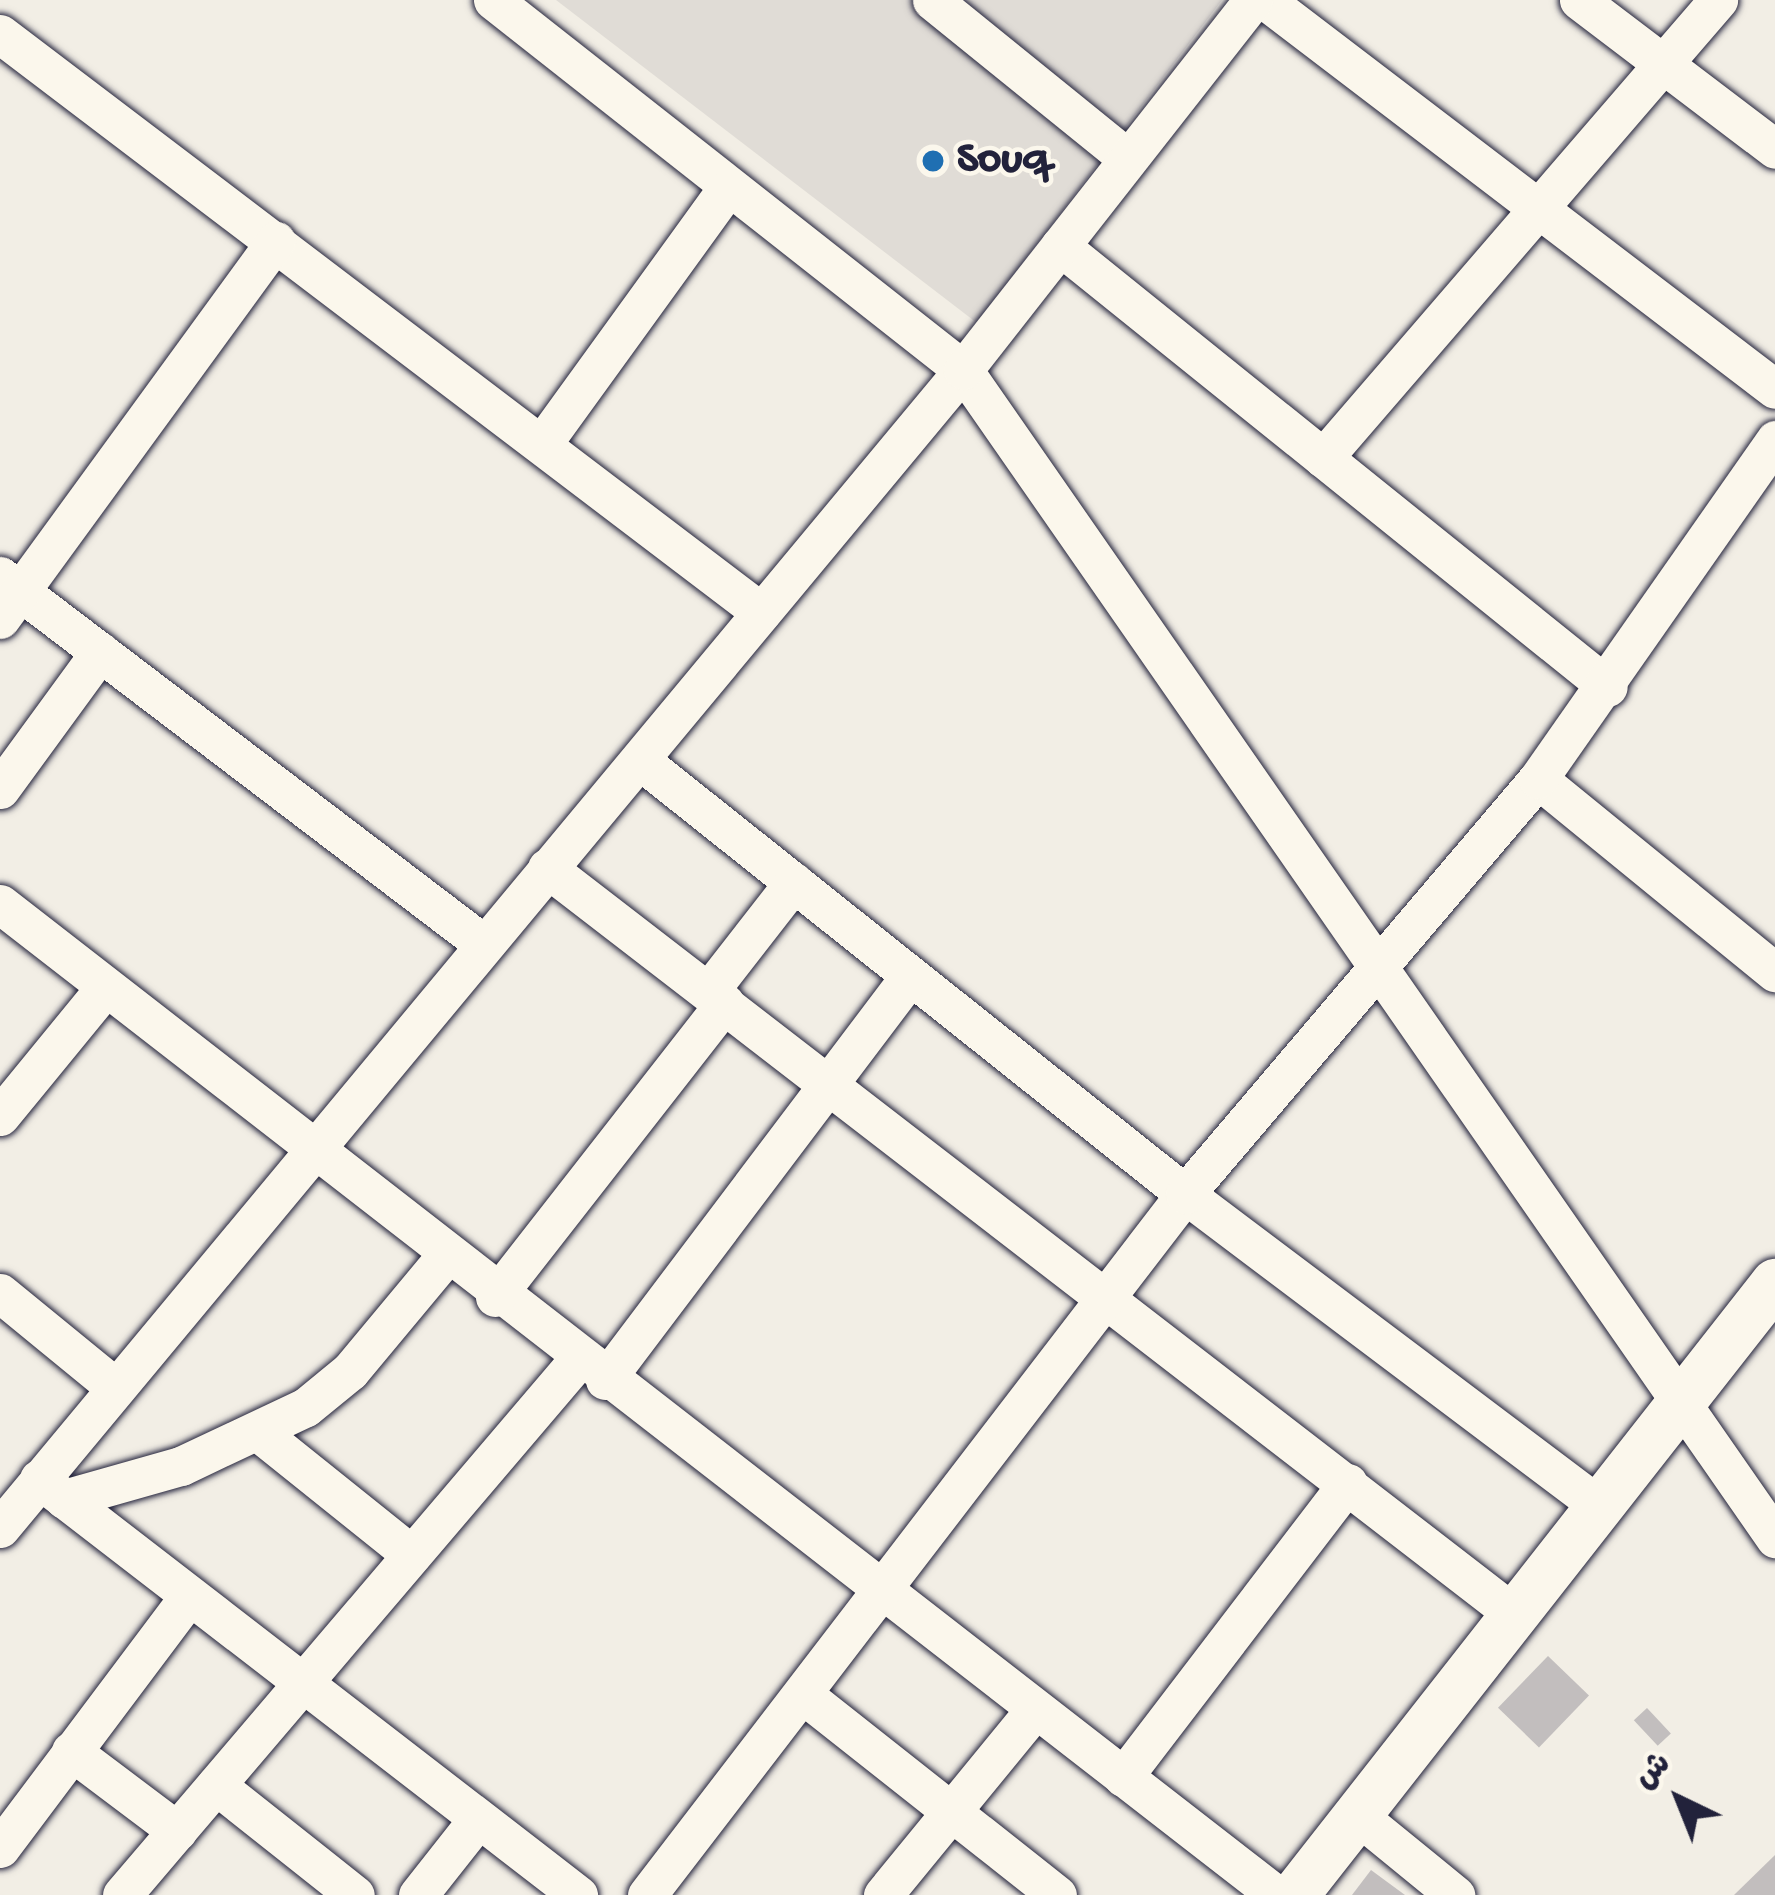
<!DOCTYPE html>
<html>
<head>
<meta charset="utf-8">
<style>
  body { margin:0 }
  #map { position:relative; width:1775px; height:1895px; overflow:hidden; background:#f2eee5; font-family:"Gochi Hand","Playpen Sans Arabic",sans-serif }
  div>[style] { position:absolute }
  .built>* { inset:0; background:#e0dcd6 }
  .building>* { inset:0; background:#c2bebe; transform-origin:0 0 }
  .roads { filter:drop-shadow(0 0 3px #22223b) drop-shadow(0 0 3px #22223b) }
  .minor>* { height:39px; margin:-19.5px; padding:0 19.5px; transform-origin:19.5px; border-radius:19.5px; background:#fbf7ec }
  .tertiary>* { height:48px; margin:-24px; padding:0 24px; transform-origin:24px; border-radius:24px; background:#fbf7ec }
  .dots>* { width:33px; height:33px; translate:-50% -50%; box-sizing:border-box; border:6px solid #fbf7ec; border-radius:50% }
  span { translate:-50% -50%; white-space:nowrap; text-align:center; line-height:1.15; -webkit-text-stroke:9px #fbf7ec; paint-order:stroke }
  .poi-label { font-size:45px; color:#22223b; font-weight:700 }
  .left { translate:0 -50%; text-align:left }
  .north { position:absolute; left:1619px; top:1739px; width:120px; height:120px; -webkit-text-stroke:9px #fbf7ec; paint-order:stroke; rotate:317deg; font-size:33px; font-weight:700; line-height:48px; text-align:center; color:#22223b }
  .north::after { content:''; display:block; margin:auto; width:42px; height:54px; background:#22223b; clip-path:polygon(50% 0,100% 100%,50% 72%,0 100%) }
</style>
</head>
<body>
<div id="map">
  <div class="built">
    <div style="clip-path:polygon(556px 0,1222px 0,977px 323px)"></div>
  </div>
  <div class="building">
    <div style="left:1548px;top:1656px;width:57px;height:72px;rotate:44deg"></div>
    <div style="left:1647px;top:1708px;width:35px;height:18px;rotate:47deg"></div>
    <div style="clip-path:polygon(1775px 1855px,1775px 1895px,1734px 1895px)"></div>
    <div style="clip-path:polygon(1371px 1870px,1405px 1895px,1352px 1895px)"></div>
  </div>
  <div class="roads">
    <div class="minor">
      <div style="left:493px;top:0;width:598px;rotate:38.21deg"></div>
      <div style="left:963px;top:370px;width:1423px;rotate:55.19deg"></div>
      <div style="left:932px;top:0;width:252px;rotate:39deg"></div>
      <div style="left:1265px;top:0;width:641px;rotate:37.33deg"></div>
      <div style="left:1579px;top:0;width:246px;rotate:37.2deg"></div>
      <div style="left:0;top:34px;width:956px;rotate:37.22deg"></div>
      <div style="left:1060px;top:246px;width:703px;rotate:38.83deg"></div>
      <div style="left:542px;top:444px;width:312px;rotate:-54.1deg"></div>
      <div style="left:1323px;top:458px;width:605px;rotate:-49.22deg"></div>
      <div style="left:0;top:576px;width:604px;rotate:37.27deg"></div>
      <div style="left:0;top:619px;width:468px;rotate:-53.9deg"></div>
      <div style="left:641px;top:761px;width:695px;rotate:38.52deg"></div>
      <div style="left:1185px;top:1194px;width:517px;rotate:36.98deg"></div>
      <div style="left:1538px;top:779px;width:306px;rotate:39.2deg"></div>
      <div style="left:0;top:789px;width:170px;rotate:-53.9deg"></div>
      <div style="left:547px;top:868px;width:1221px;rotate:37.65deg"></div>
      <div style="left:0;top:904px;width:1616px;rotate:37.83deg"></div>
      <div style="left:709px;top:991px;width:138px;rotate:-52.1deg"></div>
      <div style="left:0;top:1116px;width:164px;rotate:-50.7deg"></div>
      <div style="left:0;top:1293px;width:149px;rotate:39.3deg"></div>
      <div style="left:495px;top:1297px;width:373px;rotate:-52deg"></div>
      <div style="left:605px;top:1380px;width:506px;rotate:-52.95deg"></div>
      <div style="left:261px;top:1434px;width:193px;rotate:38.7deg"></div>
      <div style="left:39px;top:1479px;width:681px;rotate:37.66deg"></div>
      <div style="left:64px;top:1499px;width:122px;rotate:-15.8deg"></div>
      <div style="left:181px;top:1466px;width:138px;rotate:-25.3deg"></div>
      <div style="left:306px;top:1407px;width:57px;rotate:-39.3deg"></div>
      <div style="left:350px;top:1371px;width:148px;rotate:-50.2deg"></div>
      <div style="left:0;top:1528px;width:1506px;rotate:-50.25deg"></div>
      <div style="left:963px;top:370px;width:470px;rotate:-51.9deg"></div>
      <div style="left:805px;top:1696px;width:321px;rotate:38.3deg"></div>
      <div style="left:71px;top:1751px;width:133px;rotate:37deg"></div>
      <div style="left:1123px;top:1777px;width:370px;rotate:-52.6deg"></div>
      <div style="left:216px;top:1785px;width:177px;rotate:38.4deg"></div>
      <div style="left:1357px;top:1815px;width:127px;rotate:39.2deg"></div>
      <div style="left:0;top:1848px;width:315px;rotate:-53.1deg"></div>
      <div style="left:122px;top:1895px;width:703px;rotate:-49.56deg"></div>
      <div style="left:418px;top:1895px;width:97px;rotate:-51.7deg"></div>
      <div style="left:647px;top:1895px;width:884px;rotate:-52.49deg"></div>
      <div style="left:1185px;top:1194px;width:545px;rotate:-49.62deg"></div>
      <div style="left:1538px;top:779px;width:414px;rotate:-55deg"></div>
      <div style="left:883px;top:1895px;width:240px;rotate:-50.7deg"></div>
    </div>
    <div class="tertiary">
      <div style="left:1295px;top:1895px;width:778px;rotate:-51.89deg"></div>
    </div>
  </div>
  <div class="dots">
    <div style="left:933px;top:161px;background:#1f6fb2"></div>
  </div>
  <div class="poi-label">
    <span class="left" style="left:957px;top:161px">Souq</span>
  </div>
  <div class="north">ش</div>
</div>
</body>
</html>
